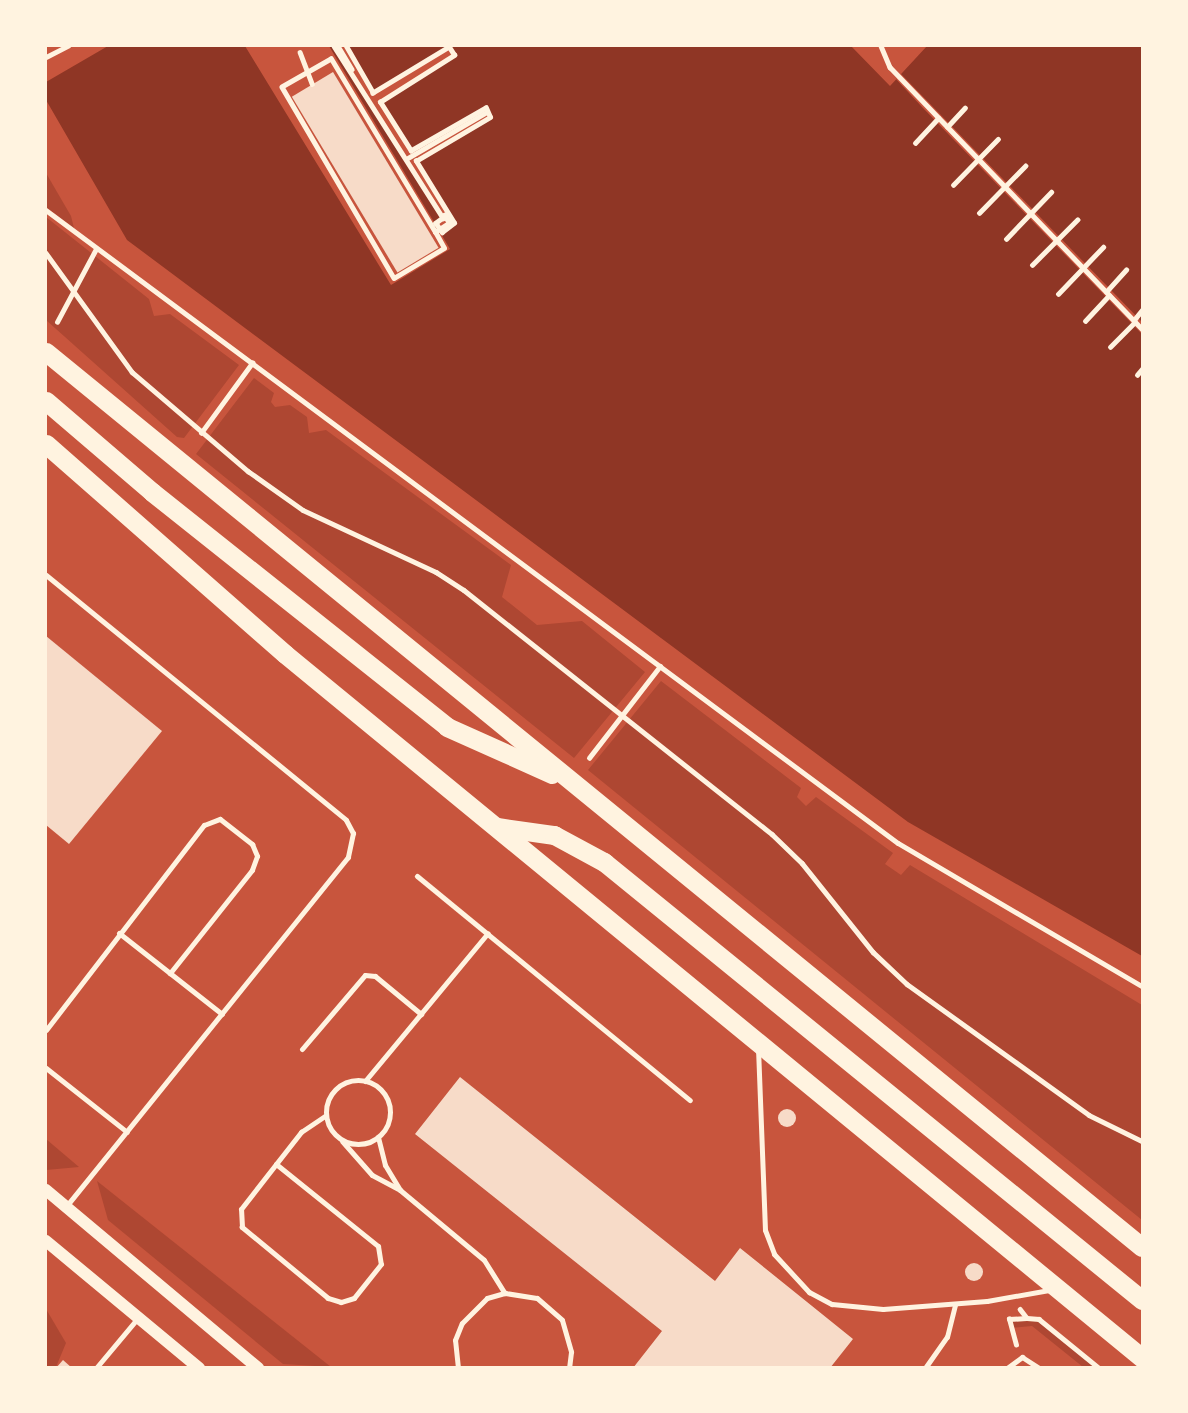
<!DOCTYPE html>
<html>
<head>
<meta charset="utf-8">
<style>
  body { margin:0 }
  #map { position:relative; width:1188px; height:1413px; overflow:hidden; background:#c8553d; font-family:"Source Sans 3",sans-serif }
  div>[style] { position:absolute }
  .green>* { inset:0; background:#ae4732 }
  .water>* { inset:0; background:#8f3625 }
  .pier>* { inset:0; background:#c8553d }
  .building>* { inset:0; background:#f7dbc8; transform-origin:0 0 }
  .round { border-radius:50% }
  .path>* { height:4.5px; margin:-2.25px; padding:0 2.25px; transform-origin:2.25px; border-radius:2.25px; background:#fff3e0 }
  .service>* { height:5px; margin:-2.5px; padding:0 2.5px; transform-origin:2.5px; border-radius:2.5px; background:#fff3e0 }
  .service>.ring { margin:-2.5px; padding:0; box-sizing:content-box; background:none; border:5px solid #fff3e0; border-radius:50% }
  .tertiary>* { height:12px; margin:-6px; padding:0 6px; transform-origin:6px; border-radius:6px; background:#fff3e0 }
  .trunk>* { height:19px; margin:-9.5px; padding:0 9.5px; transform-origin:9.5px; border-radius:9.5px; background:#fff3e0 }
  span { translate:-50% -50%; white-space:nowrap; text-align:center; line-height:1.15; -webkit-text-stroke:6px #fff3e0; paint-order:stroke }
  .frame { position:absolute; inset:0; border:47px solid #fff3e0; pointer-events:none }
</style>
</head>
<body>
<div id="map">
  <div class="green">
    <div style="clip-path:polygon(46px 173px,71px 216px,74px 228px,46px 207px)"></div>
    <div style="clip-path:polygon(46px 217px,149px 299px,154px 316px,170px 314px,239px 365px,184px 438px,177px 437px,46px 320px)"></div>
    <div style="clip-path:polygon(254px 378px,274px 393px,271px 402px,275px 407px,290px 405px,307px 417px,309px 433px,326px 430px,511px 565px,502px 597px,537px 625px,582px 621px,645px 672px,574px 758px,196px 454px)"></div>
    <div style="clip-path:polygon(661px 681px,801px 788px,797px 797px,806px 806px,816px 797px,893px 853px,885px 864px,901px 875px,910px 865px,1142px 1005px,1142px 1220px,588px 770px)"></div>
    <div style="clip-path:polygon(46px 1139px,79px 1167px,46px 1170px)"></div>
    <div style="clip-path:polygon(97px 1181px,331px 1367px,283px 1364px,108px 1220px)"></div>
    <div style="clip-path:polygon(46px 1309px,66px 1343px,56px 1367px,46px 1367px)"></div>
    <div style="clip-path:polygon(1037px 1319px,1095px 1367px,1083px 1367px,1032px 1326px,1011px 1328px,1013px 1321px)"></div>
  </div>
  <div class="water">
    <div style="clip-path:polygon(108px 46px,245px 46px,391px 285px,450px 249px,329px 46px,851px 46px,890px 86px,927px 46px,1142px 46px,1142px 956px,908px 822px,127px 240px,46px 100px,46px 82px)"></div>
  </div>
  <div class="pier">
    <div style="clip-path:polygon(334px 46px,346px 46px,374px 93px,449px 47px,454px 55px,381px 103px,411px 150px,486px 108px,490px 117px,417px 161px,454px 223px,442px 232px,436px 223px,443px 218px)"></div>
    <div style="clip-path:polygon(900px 73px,1142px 322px,1142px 334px,923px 108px,896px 79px)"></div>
  </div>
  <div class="building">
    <div style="left:333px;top:72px;width:205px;height:48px;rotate:59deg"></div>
    <div style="clip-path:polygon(46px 636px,162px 731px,69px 844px,46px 825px)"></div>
    <div style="clip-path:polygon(460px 1077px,715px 1281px,740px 1248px,853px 1339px,830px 1368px,633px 1368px,662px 1331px,415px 1134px)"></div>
    <div class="round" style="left:778px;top:1109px;width:18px;height:18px"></div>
    <div class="round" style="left:965px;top:1263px;width:18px;height:18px"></div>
    <div style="clip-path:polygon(63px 1360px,72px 1368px,56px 1368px)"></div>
  </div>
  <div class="path">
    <div style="left:334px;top:46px;width:204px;rotate:57.6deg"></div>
    <div style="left:443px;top:218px;width:9px;rotate:144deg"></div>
    <div style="left:436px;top:223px;width:11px;rotate:56deg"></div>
    <div style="left:442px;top:232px;width:15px;rotate:-37deg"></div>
    <div style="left:454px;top:223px;width:73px;rotate:-121.5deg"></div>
    <div style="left:416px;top:161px;width:86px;rotate:-30.7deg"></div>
    <div style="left:490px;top:117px;width:10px;rotate:-114deg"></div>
    <div style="left:486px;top:108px;width:86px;rotate:150.2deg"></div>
    <div style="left:411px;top:151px;width:58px;rotate:-122.3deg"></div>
    <div style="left:380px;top:102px;width:88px;rotate:-32.4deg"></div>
    <div style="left:454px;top:55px;width:9px;rotate:-122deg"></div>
    <div style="left:449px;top:47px;width:89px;rotate:148.8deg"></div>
    <div style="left:373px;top:93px;width:54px;rotate:-119.9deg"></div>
    <div style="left:338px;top:46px;width:27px;rotate:59deg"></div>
    <div style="left:881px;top:46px;width:23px;rotate:67deg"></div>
    <div style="left:890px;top:67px;width:364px;rotate:46.1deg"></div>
    <div style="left:300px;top:52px;width:34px;rotate:69deg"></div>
    <div style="left:46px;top:57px;width:25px;rotate:-27deg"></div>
    <div style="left:947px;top:127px;width:26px;rotate:-47deg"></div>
    <div style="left:915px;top:143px;width:34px;rotate:-47deg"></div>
    <div style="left:408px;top:158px;width:89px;rotate:-30.3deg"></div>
    <div style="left:953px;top:185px;width:64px;rotate:-45.6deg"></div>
    <div style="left:46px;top:210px;width:1061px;rotate:36.61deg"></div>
    <div style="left:898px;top:843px;width:283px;rotate:30.4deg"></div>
    <div style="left:979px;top:213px;width:66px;rotate:-45.6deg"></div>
    <div style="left:435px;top:232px;width:202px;rotate:-121deg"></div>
    <div style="left:331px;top:59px;width:56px;rotate:150.3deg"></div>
    <div style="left:282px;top:87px;width:221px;rotate:59.6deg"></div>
    <div style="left:394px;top:278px;width:58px;rotate:-31deg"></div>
    <div style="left:444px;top:248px;width:18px;rotate:-119deg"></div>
    <div style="left:435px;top:232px;width:17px;rotate:-33deg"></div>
    <div style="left:449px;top:223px;width:9px;rotate:-122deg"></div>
    <div style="left:1006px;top:239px;width:65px;rotate:-46.2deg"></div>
    <div style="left:46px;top:253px;width:147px;rotate:54.1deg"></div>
    <div style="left:132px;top:372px;width:153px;rotate:40.5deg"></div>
    <div style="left:248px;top:471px;width:67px;rotate:35.3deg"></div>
    <div style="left:303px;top:510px;width:147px;rotate:25deg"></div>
    <div style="left:436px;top:572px;width:33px;rotate:33deg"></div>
    <div style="left:464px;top:590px;width:393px;rotate:38.4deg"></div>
    <div style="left:772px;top:834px;width:42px;rotate:44deg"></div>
    <div style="left:802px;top:863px;width:114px;rotate:51.4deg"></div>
    <div style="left:873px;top:952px;width:47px;rotate:43.3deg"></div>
    <div style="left:907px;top:984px;width:224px;rotate:35.7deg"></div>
    <div style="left:1089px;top:1115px;width:59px;rotate:26.1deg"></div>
    <div style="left:1032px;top:265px;width:64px;rotate:-45deg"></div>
    <div style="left:1106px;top:292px;width:30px;rotate:-48deg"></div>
    <div style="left:1058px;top:294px;width:65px;rotate:-46.2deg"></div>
    <div style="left:1134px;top:320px;width:13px;rotate:-51deg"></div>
    <div style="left:1085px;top:321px;width:35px;rotate:-47deg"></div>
    <div style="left:57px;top:322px;width:83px;rotate:-61.9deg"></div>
    <div style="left:1110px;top:347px;width:35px;rotate:-45deg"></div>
    <div style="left:1137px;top:375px;width:8px;rotate:-50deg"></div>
    <div style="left:201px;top:433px;width:87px;rotate:-53.9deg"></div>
    <div style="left:589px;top:758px;width:116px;rotate:-52.3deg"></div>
    <div style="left:1020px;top:1309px;width:11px;rotate:52deg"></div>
    <div style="left:1027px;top:1318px;width:12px;rotate:5deg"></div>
    <div style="left:1039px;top:1319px;width:77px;rotate:39.2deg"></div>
    <div style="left:1016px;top:1345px;width:27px;rotate:-105deg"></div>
    <div style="left:1009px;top:1319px;width:17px;rotate:-3deg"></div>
  </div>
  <div class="service">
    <div style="left:46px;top:575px;width:387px;rotate:39.2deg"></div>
    <div style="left:346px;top:820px;width:15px;rotate:62deg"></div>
    <div style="left:353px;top:833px;width:25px;rotate:102deg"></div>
    <div style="left:348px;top:857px;width:447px;rotate:128.9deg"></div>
    <div style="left:417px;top:876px;width:353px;rotate:39.4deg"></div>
    <div style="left:119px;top:933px;width:131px;rotate:38.2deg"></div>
    <div style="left:46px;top:1030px;width:259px;rotate:-52.4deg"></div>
    <div style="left:204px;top:825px;width:17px;rotate:-21deg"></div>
    <div style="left:220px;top:819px;width:41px;rotate:38deg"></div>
    <div style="left:252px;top:844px;width:13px;rotate:67deg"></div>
    <div style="left:257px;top:856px;width:15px;rotate:110deg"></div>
    <div style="left:252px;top:870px;width:132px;rotate:128.5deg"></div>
    <div style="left:758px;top:1048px;width:182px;rotate:87.8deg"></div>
    <div style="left:765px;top:1230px;width:26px;rotate:69deg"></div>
    <div style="left:774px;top:1254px;width:52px;rotate:47.4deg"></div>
    <div style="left:809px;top:1292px;width:26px;rotate:28deg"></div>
    <div style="left:832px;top:1304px;width:51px;rotate:5.6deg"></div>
    <div style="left:883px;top:1309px;width:104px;rotate:-4.4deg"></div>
    <div style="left:987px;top:1301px;width:63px;rotate:-10.1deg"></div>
    <div style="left:302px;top:1049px;width:97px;rotate:-49.6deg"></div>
    <div style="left:365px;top:975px;width:10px;rotate:6deg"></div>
    <div style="left:375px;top:976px;width:60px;rotate:39.6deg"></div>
    <div style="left:46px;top:1068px;width:103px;rotate:38.3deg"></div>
    <div class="ring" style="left:326px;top:1080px;width:59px;height:59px"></div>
    <div style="left:365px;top:1081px;width:192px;rotate:-50.3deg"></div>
    <div style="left:378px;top:1137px;width:29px;rotate:76deg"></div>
    <div style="left:385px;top:1165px;width:29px;rotate:59deg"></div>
    <div style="left:400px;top:1190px;width:109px;rotate:39.8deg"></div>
    <div style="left:484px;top:1260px;width:39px;rotate:58deg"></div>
    <div style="left:342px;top:1141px;width:45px;rotate:48.6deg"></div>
    <div style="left:372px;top:1175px;width:32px;rotate:28deg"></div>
    <div style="left:276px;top:1164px;width:131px;rotate:38.8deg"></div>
    <div style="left:378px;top:1246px;width:18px;rotate:81deg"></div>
    <div style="left:381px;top:1264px;width:43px;rotate:128.5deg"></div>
    <div style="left:354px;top:1298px;width:14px;rotate:163deg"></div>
    <div style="left:341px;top:1302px;width:14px;rotate:-163deg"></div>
    <div style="left:328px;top:1298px;width:112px;rotate:-140.5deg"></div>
    <div style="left:242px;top:1227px;width:18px;rotate:-93deg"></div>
    <div style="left:241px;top:1209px;width:57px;rotate:-52.1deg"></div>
    <div style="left:276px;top:1164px;width:41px;rotate:-52deg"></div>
    <div style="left:301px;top:1132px;width:30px;rotate:-34deg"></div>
    <div style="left:96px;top:1368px;width:64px;rotate:-50.1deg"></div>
    <div style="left:458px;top:1368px;width:28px;rotate:-96deg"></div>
    <div style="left:455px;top:1340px;width:18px;rotate:-68deg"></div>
    <div style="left:462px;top:1323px;width:35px;rotate:-45deg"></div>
    <div style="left:487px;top:1298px;width:19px;rotate:-16deg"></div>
    <div style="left:505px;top:1293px;width:32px;rotate:9deg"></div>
    <div style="left:537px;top:1298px;width:33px;rotate:41deg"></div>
    <div style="left:562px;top:1320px;width:33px;rotate:74deg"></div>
    <div style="left:571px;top:1352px;width:16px;rotate:97deg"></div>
    <div style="left:925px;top:1368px;width:38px;rotate:-55deg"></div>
    <div style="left:947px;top:1337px;width:34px;rotate:-76deg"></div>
    <div style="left:1007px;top:1368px;width:19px;rotate:-36deg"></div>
    <div style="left:1022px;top:1357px;width:20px;rotate:33deg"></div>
  </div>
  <div class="tertiary">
    <div style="left:46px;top:1190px;width:277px;rotate:40deg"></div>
    <div style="left:46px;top:1241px;width:199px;rotate:39.7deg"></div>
  </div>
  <div class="trunk">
    <div style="left:46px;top:352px;width:1415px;rotate:39.24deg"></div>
    <div style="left:46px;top:401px;width:140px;rotate:40.6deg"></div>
    <div style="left:152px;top:492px;width:377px;rotate:38.5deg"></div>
    <div style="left:447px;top:727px;width:115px;rotate:24.1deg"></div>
    <div style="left:46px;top:444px;width:318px;rotate:41.3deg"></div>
    <div style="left:285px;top:654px;width:1109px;rotate:39.4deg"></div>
    <div style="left:497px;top:827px;width:58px;rotate:8deg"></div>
    <div style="left:554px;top:835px;width:57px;rotate:28.4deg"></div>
    <div style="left:604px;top:862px;width:694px;rotate:39.15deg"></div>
  </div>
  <div class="frame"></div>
</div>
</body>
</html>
